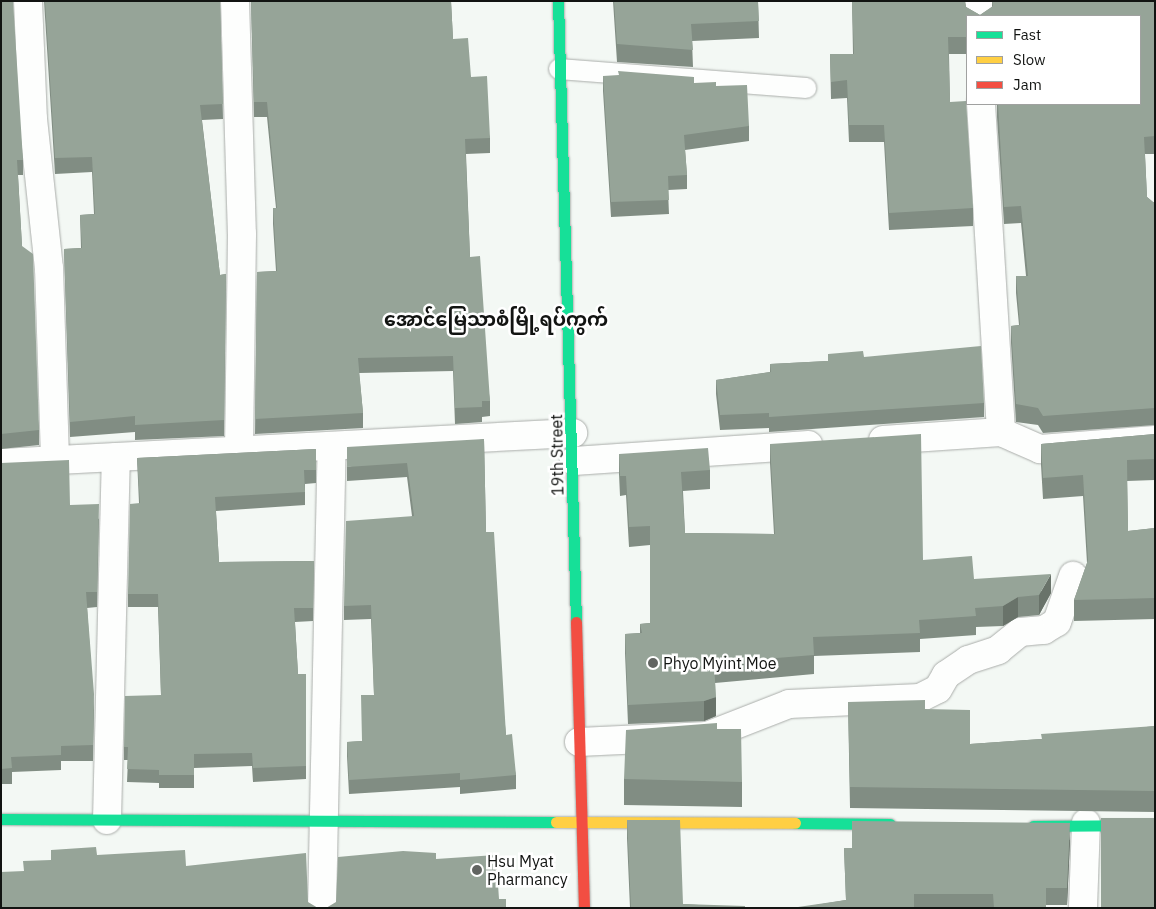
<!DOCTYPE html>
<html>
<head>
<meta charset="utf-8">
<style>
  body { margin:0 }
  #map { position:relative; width:1156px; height:909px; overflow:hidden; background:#f3f8f4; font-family:"IBM Plex Sans","Noto Sans Myanmar",sans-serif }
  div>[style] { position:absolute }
  .roads { filter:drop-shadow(0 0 1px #aaadaa) drop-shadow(0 0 1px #aaadaa) }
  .lane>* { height:20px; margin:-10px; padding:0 10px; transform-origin:10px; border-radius:10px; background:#fdfefd }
  .street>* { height:28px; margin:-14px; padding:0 14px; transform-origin:14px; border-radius:14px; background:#fdfefd }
  .fast>* { height:11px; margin:-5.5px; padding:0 5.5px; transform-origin:5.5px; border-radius:5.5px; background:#16e098 }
  .slow>* { height:11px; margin:-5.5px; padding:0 5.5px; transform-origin:5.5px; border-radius:5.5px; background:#ffcf43 }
  .jam>* { height:11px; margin:-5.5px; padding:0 5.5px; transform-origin:5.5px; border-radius:5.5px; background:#f24e42 }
  .wall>* { inset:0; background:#818d83 }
  .shaded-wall>* { inset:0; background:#69736a }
  .building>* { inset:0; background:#96a498; transform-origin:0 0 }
  .dots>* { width:14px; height:14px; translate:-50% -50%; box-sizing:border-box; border:2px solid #fff; border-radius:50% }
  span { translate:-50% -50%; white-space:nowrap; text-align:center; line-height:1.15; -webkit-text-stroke:5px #fff; paint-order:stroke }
  .street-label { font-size:16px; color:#121412 }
  .poi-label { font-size:16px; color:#121412 }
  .left { translate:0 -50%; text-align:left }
  .quarter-label { font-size:19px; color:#121412; font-weight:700 }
  .frame { position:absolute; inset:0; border:2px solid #121412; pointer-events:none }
  .legend { position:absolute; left:966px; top:15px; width:175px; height:90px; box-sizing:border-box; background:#fff; border:1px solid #a0a1a0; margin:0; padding:6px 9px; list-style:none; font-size:15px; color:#121412 }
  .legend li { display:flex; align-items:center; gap:10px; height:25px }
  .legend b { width:25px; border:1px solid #a0a1a0 }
</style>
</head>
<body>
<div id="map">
  <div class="roads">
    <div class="lane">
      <div style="left:559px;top:69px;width:248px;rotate:4.4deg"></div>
    </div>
    <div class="street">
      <div style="left:28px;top:1px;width:118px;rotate:87.6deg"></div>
      <div style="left:33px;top:119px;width:150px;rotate:83.9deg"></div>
      <div style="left:49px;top:268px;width:193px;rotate:88.2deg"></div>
      <div style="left:235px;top:1px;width:233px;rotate:88.3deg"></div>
      <div style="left:242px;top:234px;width:218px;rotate:90.8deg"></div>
      <div style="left:978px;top:1px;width:15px;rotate:86deg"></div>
      <div style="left:981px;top:104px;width:329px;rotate:86.5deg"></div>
      <div style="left:883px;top:440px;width:118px;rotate:-3.9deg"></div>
      <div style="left:1001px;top:432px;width:43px;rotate:23.6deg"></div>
      <div style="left:1040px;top:449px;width:115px;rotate:-4.5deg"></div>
      <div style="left:574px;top:461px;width:235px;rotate:-3.9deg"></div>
      <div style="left:1px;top:463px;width:573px;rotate:-3deg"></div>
      <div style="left:579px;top:742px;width:128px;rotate:-2.7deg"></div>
      <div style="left:707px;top:736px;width:88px;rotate:-21.3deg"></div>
      <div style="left:789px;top:704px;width:131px;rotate:-2.6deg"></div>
      <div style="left:920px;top:698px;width:20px;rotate:-27deg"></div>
      <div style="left:938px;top:689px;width:16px;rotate:-60deg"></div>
      <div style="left:946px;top:675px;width:27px;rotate:-34deg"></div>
      <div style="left:968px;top:660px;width:32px;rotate:-18deg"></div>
      <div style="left:998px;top:650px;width:28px;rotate:-39deg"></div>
      <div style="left:1020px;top:632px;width:24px;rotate:-5deg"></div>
      <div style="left:1044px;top:630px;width:15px;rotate:-32deg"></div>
      <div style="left:1057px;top:622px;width:49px;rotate:-70.8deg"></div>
      <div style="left:107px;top:820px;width:363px;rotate:-88.6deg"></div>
      <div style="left:322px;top:908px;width:461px;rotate:-88.8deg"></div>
      <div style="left:1083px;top:908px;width:85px;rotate:-88deg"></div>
    </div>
    <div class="fast">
      <div style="left:558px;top:1px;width:621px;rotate:88.34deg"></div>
      <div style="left:1px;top:819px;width:555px;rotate:0.31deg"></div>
      <div style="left:795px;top:823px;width:95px;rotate:0.6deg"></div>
      <div style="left:1033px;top:826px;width:122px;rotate:-0.5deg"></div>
    </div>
    <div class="slow">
      <div style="left:556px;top:822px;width:239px;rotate:0.2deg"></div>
    </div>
    <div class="jam">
      <div style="left:576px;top:622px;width:286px;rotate:88.4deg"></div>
    </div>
  </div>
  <div class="wall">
    <div style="clip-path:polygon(1px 1px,23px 160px,23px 175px,18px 175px,22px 246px,39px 430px,39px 445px,1px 449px)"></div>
    <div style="clip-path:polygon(44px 1px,220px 1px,223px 119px,202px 120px,220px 275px,226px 274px,224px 436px,135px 440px,135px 432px,70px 437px,64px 249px,81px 248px,80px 215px,94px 214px,92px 172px,55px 174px)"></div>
    <div style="clip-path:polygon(251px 1px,451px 1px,453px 39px,471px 77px,490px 138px,490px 153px,466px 154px,470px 257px,490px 401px,490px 416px,482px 417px,482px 422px,455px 424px,453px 371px,359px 373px,363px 413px,363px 428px,255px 434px,257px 272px,276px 271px,273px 224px,273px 208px,276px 208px,267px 117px,254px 117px)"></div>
    <div style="clip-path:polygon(613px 1px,768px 1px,758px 2px,759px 38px,692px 41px,693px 67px,617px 62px)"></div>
    <div style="clip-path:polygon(852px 1px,965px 1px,966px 7px,980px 15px,992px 7px,992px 1px,1155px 1px,1155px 154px,1145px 154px,1147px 197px,1153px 202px,1155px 202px,1155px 425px,1043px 433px,1038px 425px,1016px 422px,1011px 343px,1011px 326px,1019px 325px,1016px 293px,1016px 276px,1026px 276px,1021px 223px,1004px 224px,997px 117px,997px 104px,1140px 104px,967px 16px,967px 54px,949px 54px,950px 102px,973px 208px,973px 226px,889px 230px,884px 142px,849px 142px,847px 98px,831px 99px,830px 54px,853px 54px)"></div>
    <div style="clip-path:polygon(603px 76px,694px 83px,716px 86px,749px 126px,749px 141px,685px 150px,687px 175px,687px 189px,668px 190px,669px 214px,611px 217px,603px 91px)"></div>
    <div style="clip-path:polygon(828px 354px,864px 357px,984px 403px,984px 417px,769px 432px,769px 428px,720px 430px,716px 394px,716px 380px,770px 372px,770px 364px,828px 361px)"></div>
    <div style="clip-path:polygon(1155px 434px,1155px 480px,1127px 481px,1128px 531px,1155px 528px,1155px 623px,1155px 619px,1074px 621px,1074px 600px,1087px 563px,1083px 496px,1043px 499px,1041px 465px,1041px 444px)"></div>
    <div style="clip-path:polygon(484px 439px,486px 532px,506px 735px,516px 775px,516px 789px,460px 794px,460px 787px,349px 794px,347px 756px,347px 742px,362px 741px,374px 695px,371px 619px,344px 620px,344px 606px,412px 516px,407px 477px,347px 481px,347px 467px)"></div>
    <div style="clip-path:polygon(770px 444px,923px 560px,974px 579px,1051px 593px,1039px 615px,1018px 617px,1003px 626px,976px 627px,976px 635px,920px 639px,920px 652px,814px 656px,814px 674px,715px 683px,716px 716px,704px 721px,628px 724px,625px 653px,625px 634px,640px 633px,640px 624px,650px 623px,650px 545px,629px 547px,626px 495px,620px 496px,619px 474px,619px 454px,710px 470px,710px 489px,683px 491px,685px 533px,774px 534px,770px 463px)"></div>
    <div style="clip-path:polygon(316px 449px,316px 483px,305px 484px,305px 505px,216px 511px,219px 562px,314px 561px,313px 621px,295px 622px,298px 674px,306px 674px,306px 779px,253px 782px,252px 766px,194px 768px,194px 788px,159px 788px,159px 783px,127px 782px,128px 760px,124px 760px,124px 747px,161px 695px,158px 607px,128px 607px,128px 594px,139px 503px,137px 458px)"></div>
    <div style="clip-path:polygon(1px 463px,70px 505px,99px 519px,97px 607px,87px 608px,94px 710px,93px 761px,61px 761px,61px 770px,12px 772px,12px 784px,1px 784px)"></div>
    <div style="clip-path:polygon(848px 702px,925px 709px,970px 744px,1041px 739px,1155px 726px,1155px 812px,850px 808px)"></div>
    <div style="clip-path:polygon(717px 729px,742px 782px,742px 807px,624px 805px,624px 779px)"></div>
    <div style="clip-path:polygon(1101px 819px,1155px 908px,1103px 908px)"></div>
    <div style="clip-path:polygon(627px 820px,683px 904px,745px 908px,630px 908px,627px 838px)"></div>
    <div style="clip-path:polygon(852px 821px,1070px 840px,1067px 905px,1046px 905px,1046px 908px,798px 908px,846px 900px,844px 848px,852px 848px)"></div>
  </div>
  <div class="shaded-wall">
    <div style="clip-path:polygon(1051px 574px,1051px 593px,1039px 615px,1039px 595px)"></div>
    <div style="clip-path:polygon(1018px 597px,1018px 617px,1003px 626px,1003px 606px)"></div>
    <div style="clip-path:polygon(716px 697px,716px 716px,704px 721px,704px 701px)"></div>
    <div style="clip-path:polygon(1070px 823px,1070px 840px,1067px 905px,1067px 888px)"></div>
  </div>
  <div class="building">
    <div style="clip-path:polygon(1px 1px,13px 1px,23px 160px,17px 160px,22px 246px,33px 254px,39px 430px,1px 434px)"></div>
    <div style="clip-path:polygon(45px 1px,220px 1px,223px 104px,200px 105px,220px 275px,226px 274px,224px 420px,135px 425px,135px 416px,70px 422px,64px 249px,82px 248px,80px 215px,95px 214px,92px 157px,55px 158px)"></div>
    <div style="clip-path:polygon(251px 1px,451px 1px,453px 39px,468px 38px,471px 77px,487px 76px,490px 138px,465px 139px,470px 257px,480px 256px,490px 401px,482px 401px,482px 407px,455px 408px,453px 356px,358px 358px,363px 413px,255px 419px,257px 272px,277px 271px,273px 208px,277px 208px,267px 102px,254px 102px)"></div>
    <div style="clip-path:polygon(614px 1px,758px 1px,759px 21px,691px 24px,693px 50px,617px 44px)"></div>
    <div style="clip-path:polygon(852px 1px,965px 1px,966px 7px,980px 15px,993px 6px,992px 1px,1155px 1px,1155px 136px,1144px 137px,1147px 197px,1153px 202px,1155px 202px,1155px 408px,1043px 416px,1038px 408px,1016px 404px,1011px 326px,1020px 325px,1016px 276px,1028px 276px,1021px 206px,1004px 207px,998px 104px,1140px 104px,1140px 16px,967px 16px,967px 37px,948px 37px,950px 102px,966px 101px,973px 208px,889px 213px,884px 125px,849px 125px,847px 80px,831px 82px,830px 54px,854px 54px)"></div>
    <div style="clip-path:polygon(618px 71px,694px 77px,694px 83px,716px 82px,716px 86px,747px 85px,749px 126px,684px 135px,687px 175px,668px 176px,669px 200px,611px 202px,603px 76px,619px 75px)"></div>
    <div style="clip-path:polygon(981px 346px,984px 403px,769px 417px,769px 413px,720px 415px,716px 380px,771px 372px,770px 364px,828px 361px,828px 354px,863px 351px,864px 357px)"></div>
    <div style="clip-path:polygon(921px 434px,923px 560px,972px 556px,974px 579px,1051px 574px,1039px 595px,1018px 597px,1003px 606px,975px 608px,976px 616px,919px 620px,920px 633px,813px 637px,814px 655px,714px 663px,716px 697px,704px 701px,628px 705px,625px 634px,642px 633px,640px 624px,650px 623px,650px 526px,629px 527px,626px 476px,620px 476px,619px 454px,708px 448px,710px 470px,681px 472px,685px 533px,775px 534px,770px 444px)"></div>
    <div style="clip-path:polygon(1155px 434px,1155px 459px,1127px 460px,1128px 531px,1155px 528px,1155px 602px,1155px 598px,1074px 600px,1088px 560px,1083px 475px,1043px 478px,1041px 444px)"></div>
    <div style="clip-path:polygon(484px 439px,486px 532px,494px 532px,506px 735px,512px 734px,516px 775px,460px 780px,460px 773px,349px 780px,347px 742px,362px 741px,361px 695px,374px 695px,371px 605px,344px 606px,346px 521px,414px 516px,407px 463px,347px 467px,347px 447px)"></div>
    <div style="clip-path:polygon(316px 449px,316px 470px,304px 470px,305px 492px,215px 497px,219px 562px,314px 561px,313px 608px,294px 608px,298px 674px,306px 674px,306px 766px,253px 768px,252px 753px,194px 754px,194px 775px,159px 775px,159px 770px,127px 769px,128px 747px,124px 747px,125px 696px,161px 695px,158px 594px,128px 594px,130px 504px,140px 503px,137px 458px)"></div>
    <div style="clip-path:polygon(69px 460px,70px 505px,99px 504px,97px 592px,86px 592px,94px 694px,93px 745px,61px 746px,61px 755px,11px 757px,12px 768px,1px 769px,1px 463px)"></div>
    <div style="clip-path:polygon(925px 700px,925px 709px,970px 710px,970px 744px,1042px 739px,1041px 734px,1155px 726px,1155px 791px,850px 787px,848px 702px)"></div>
    <div style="clip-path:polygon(717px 723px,717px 729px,741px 729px,742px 782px,624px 779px,626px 730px)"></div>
    <div style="left:1155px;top:818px;width:90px;height:54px;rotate:90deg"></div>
    <div style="clip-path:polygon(627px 820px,680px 820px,683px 904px,745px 906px,745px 908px,631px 908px)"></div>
    <div style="clip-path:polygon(852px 821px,1070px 823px,1067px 888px,1046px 888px,1046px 908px,994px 908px,993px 894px,914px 894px,914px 908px,798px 908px,798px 907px,846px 900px,844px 848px,852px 848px)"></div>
    <div style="clip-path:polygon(96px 847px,97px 855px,185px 850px,186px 866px,306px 853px,308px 902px,318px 908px,1px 908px,1px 872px,24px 871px,23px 861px,51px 860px,51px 850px)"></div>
    <div style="clip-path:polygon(403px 851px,436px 853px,436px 859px,496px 855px,499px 899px,506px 899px,506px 908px,326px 908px,336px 902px,338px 857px)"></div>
  </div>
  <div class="dots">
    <div style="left:653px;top:663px;background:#616461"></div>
    <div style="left:477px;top:870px;background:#616461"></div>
  </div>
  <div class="street-label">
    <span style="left:557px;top:455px;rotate:-91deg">19th Street</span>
  </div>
  <div class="poi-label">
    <span class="left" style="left:663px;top:663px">Phyo Myint Moe</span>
    <span class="left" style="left:487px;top:870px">Hsu Myat<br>Pharmancy</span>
  </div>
  <div class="quarter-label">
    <span style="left:496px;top:320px">အောင်မြေသာစံမြို့ရပ်ကွက်</span>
  </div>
  <div class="frame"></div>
  <ul class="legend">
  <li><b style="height:6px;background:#16e098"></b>Fast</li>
  <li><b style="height:6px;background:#ffcf43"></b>Slow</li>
  <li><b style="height:6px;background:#f24e42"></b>Jam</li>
  </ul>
</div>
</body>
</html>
